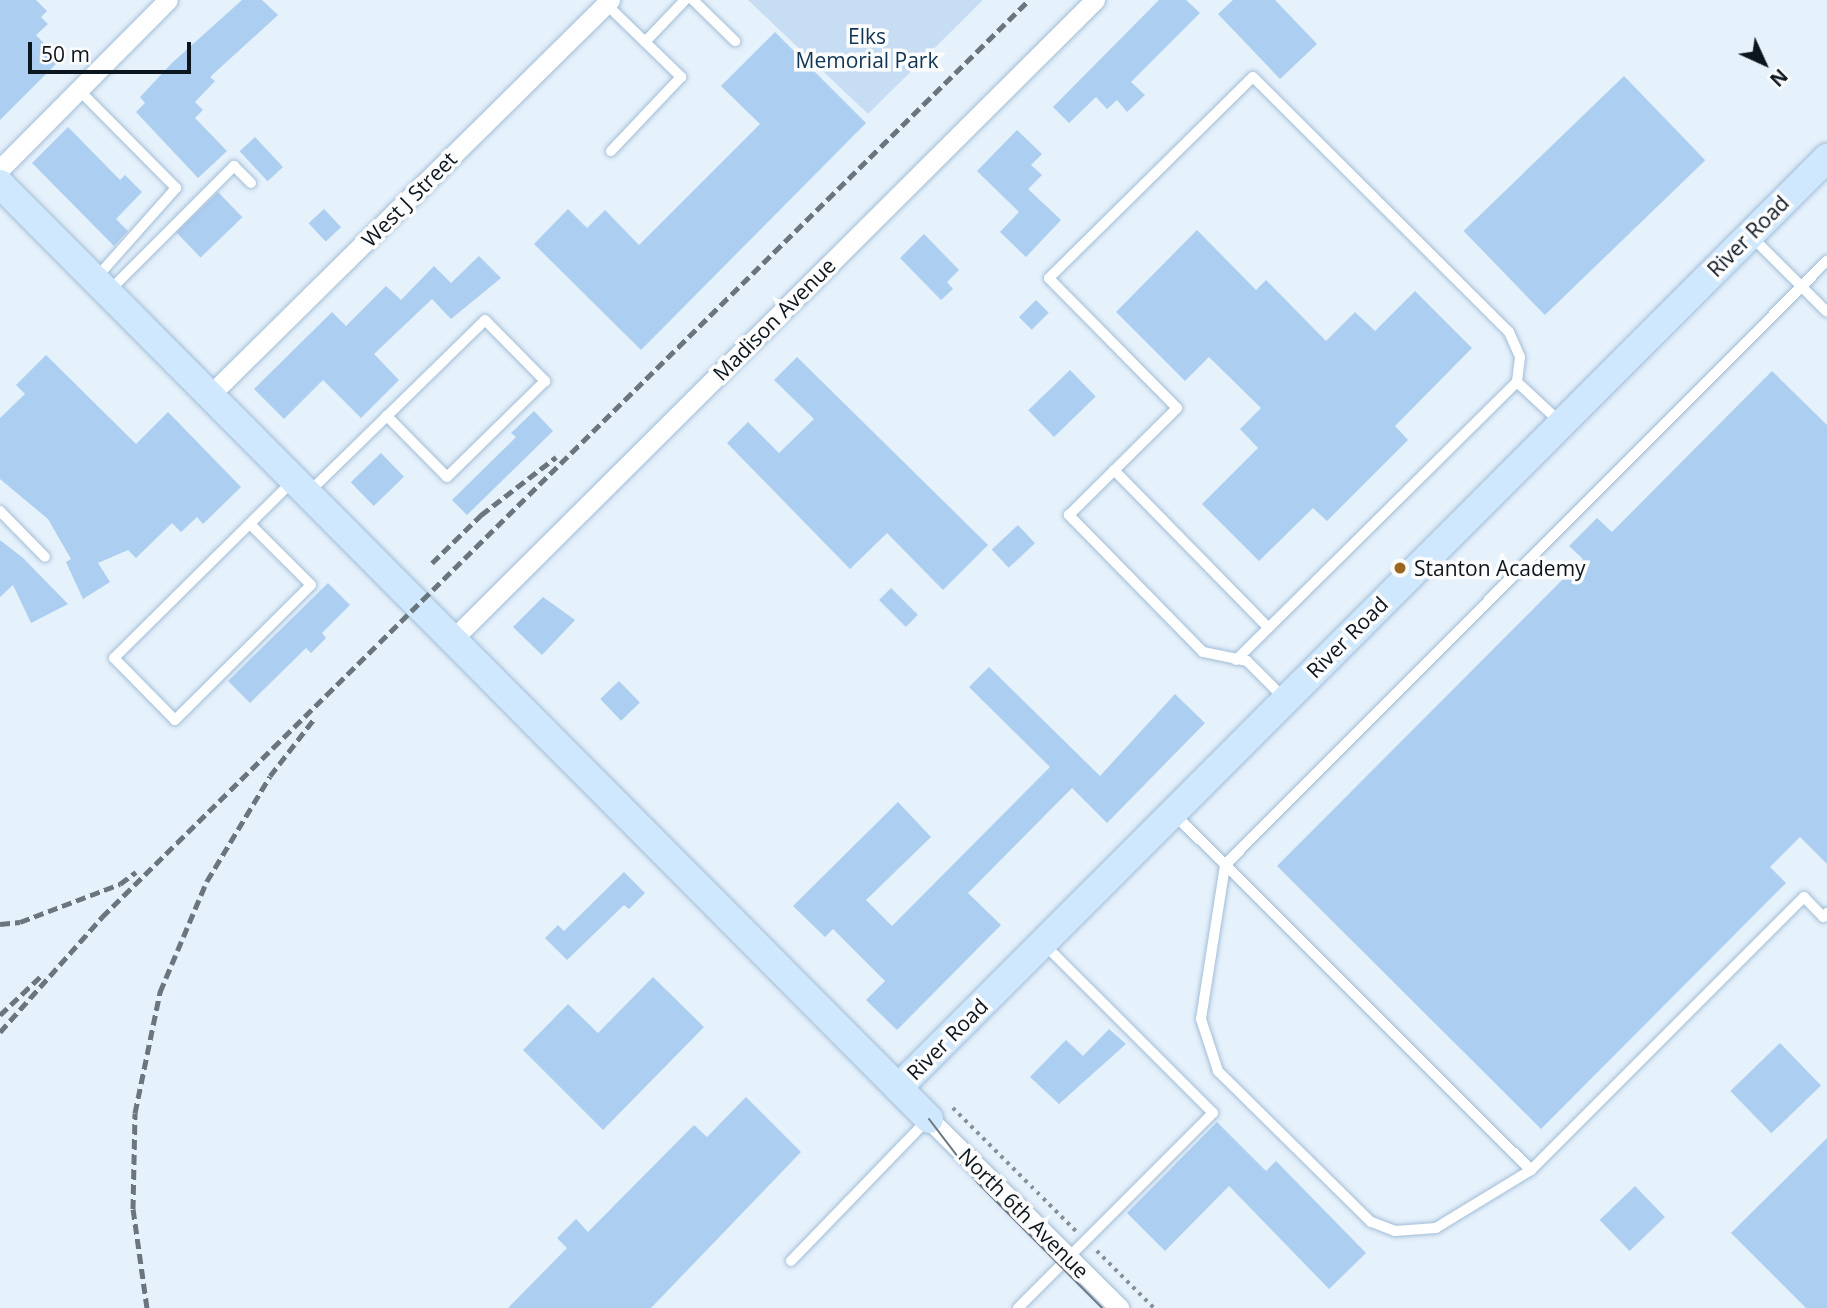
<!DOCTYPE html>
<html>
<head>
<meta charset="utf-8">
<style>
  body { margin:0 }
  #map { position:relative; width:1827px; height:1308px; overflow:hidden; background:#e5f1fb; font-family:"Open Sans",sans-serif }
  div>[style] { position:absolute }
  .green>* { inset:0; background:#c7ddf3 }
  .building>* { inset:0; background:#accef0; transform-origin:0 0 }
  .path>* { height:3.5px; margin-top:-1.75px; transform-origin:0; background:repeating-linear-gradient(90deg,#86919a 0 3.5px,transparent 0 8.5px) }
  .roads { filter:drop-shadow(0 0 2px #a2bdd7) drop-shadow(0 0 2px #a2bdd7) }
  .lane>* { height:10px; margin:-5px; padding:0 5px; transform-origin:5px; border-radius:5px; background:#fff }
  .street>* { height:19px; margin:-9.5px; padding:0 9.5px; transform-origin:9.5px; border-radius:9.5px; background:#fff }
  .secondary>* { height:28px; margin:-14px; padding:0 14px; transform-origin:14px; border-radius:14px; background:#d0e8fd }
  .tram>* { height:2px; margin:-1px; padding:0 1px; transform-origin:1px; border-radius:1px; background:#6a757e }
  .rail>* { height:5px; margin-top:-2.5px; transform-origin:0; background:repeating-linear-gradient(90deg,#6a757e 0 10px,transparent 0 15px) }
  .dots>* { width:19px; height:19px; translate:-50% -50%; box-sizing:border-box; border:4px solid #fcfcfc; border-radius:50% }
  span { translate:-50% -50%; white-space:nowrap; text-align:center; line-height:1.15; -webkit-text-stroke:7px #fcfcfc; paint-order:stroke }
  .park-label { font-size:21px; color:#0e3555 }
  .street-label { font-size:21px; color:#0c161f }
  .poi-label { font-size:21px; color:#0c161f }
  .left { translate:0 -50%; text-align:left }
  .north { position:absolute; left:1729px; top:28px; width:70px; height:70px; -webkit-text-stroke:5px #fcfcfc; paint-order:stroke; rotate:135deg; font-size:19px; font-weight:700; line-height:28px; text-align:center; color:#0c161f }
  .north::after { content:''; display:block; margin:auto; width:24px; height:32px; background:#0c161f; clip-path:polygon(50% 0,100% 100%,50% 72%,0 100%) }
  .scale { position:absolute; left:28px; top:42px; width:163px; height:32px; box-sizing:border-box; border:4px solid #0c161f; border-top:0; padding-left:9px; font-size:21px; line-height:24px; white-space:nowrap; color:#0c161f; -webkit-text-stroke:5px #fcfcfc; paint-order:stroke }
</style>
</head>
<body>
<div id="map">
  <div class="green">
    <div style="clip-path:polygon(748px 0,983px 0,868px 114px)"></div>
  </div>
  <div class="building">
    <div style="clip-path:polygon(0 0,36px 0,47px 11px,41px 17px,48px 24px,36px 35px,60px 60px,0 120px)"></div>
    <div style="clip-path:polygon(242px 0,262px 0,278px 15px,210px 77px,215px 81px,195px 102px,203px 110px,195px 118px,227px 151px,198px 178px,136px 112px,145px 103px,140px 97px,173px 62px)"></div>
    <div style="clip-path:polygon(1159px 0,1186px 0,1200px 13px,1131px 82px,1145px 95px,1127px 112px,1117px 100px,1107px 109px,1096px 97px,1069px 123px,1053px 107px)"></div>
    <div style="clip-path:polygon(1233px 0,1275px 0,1317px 44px,1280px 79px,1218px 14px)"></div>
    <div style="clip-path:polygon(775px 32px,866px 123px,641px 350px,534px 244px,568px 209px,587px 228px,605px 210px,639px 245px,760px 124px,721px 86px)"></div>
    <div style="left:1624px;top:76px;width:117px;height:223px;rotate:46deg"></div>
    <div style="clip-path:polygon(68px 127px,120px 180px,125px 175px,142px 192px,116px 219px,128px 231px,114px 246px,32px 163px)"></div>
    <div style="clip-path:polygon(1017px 130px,1042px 154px,1031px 165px,1042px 175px,1028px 189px,1061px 220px,1026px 257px,1000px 232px,1019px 212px,977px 171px)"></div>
    <div style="left:255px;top:137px;width:41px;height:21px;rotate:47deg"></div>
    <div style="left:218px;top:192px;width:35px;height:58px;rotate:46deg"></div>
    <div style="left:324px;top:209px;width:25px;height:21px;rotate:47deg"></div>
    <div style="clip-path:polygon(1197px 230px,1256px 290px,1266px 280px,1326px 341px,1355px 312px,1375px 331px,1415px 291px,1472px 348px,1395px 426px,1408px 440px,1327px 521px,1313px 508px,1259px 561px,1202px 504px,1258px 448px,1240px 429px,1261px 408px,1209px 357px,1185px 381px,1116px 312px)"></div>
    <div style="clip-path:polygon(924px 234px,959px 270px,947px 282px,953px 289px,941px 300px,900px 258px)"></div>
    <div style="clip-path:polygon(479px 256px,501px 278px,451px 319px,432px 299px,374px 354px,399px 380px,361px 418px,323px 380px,284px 419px,254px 389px,332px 312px,346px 326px,386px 286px,401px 300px,434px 266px,451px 283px)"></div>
    <div style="left:1036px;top:300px;width:18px;height:24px;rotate:45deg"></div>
    <div style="clip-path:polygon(46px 355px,136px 444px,168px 412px,241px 487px,203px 524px,197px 517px,181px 532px,172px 523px,136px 558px,128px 550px,98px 563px,110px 582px,83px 599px,66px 562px,71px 559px,48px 519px,0 479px,0 418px,25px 394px,16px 385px)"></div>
    <div style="clip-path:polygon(797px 357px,988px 545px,943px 590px,887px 533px,850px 569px,727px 443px,748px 422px,779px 453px,814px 419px,774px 380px)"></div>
    <div style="left:1070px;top:370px;width:37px;height:58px;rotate:46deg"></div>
    <div style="clip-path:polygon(1772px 371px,1827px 425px,1827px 864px,1800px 837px,1770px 867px,1786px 883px,1541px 1129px,1277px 866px,1583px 559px,1569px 546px,1597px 518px,1612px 532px)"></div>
    <div style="clip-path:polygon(534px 411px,553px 431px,467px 515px,452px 500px,516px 437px,511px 433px)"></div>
    <div style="left:381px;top:453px;width:33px;height:42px;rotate:46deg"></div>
    <div style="left:1018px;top:525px;width:25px;height:36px;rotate:47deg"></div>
    <div style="clip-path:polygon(0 540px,23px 558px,68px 604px,31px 623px,13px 585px,0 597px)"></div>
    <div style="clip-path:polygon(328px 583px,350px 605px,322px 633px,326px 638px,311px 653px,306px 648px,250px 703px,228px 681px)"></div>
    <div style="left:891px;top:588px;width:38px;height:17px;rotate:45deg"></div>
    <div style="clip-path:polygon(543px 597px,575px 620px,542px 655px,513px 627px)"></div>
    <div style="clip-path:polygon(989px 667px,1100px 776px,1175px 694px,1205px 723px,1107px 823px,1072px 788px,968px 893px,1001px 925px,897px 1030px,866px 1000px,885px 981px,833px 929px,825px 937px,793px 906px,898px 802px,931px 837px,866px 900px,892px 926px,1050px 767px,969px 687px)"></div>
    <div style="left:619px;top:681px;width:30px;height:26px;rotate:46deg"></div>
    <div style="clip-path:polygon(624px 872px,645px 893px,629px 909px,624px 905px,567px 960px,545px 938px,558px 925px,564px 931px)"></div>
    <div style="clip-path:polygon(653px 977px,704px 1027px,603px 1130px,523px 1050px,568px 1004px,598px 1033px)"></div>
    <div style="clip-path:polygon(1109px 1029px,1126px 1044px,1059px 1104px,1030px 1077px,1066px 1040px,1083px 1056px)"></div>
    <div style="left:1780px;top:1043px;width:59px;height:69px;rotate:46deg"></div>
    <div style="clip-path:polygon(746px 1097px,801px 1152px,651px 1308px,508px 1308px,567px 1248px,557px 1238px,576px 1219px,588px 1232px,694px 1125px,707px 1137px)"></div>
    <div style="clip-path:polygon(1217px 1122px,1266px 1171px,1276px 1161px,1366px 1253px,1329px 1289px,1229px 1186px,1165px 1251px,1127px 1213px)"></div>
    <div style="clip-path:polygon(1827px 1138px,1827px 1308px,1806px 1308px,1731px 1233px)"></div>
    <div style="left:1635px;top:1186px;width:43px;height:49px;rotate:46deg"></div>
  </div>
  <div class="path">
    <div style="left:953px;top:1108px;width:174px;rotate:45deg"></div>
    <div style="left:1097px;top:1251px;width:81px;rotate:45deg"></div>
  </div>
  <div class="roads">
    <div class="lane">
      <div style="left:693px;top:0;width:59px;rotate:44.3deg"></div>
      <div style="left:606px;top:4px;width:105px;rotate:44.2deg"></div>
      <div style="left:681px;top:77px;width:102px;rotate:133.4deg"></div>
      <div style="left:645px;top:42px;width:58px;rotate:-46.4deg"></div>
      <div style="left:79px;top:90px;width:138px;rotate:45.3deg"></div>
      <div style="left:176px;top:188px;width:120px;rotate:131.6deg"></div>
      <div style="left:1751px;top:236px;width:107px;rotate:45deg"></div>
      <div style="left:109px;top:291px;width:177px;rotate:-45deg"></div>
      <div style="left:234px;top:166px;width:24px;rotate:45deg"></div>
      <div style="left:1114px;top:470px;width:220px;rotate:45.6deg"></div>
      <div style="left:309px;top:492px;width:246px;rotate:-44.3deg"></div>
      <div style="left:485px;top:320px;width:86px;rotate:45.5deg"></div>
      <div style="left:545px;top:381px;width:137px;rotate:135.6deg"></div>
      <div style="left:447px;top:477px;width:86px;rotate:-134.5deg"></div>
      <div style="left:0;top:511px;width:64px;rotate:45.6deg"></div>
      <div style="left:250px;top:524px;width:86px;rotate:45deg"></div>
      <div style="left:311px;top:585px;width:192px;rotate:135.2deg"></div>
      <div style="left:175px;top:720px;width:87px;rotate:-134.5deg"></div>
      <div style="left:114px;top:658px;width:250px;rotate:-44.7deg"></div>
      <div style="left:1236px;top:660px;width:395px;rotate:-44.7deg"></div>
      <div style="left:1284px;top:698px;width:52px;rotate:-135deg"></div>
      <div style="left:1247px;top:661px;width:45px;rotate:-168.4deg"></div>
      <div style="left:1203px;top:652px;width:192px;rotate:-134.4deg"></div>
      <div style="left:1069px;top:515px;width:152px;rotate:-44.7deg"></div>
      <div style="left:1177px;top:408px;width:182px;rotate:-134.6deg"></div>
      <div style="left:1049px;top:278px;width:286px;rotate:-44.6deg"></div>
      <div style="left:1253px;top:77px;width:361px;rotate:44.9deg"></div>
      <div style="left:1509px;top:332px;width:27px;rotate:66deg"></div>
      <div style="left:1520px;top:357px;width:25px;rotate:97deg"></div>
      <div style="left:1517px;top:382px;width:60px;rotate:43deg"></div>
      <div style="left:1175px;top:815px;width:503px;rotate:44.92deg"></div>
      <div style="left:1531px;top:1170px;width:386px;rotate:-45deg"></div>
      <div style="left:1804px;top:897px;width:28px;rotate:46deg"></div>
      <div style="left:1823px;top:917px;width:6px;rotate:-45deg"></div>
      <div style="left:1531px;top:1170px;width:111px;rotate:148.6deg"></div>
      <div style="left:1436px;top:1228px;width:41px;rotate:175.8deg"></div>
      <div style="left:1395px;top:1231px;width:26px;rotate:-159deg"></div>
      <div style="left:1371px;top:1222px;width:215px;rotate:-135.4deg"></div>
      <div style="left:1218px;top:1071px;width:55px;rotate:-108.1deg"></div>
      <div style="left:1201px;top:1019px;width:156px;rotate:-81.1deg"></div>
      <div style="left:1225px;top:865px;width:853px;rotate:-45.1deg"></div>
      <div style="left:791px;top:1261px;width:197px;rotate:-46deg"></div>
      <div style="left:1018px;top:1308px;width:276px;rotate:-45deg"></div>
      <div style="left:1213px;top:1113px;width:238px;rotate:-135deg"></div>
    </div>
    <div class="street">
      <div style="left:0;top:169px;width:238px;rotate:-45.2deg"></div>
      <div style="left:208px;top:397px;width:565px;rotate:-44.64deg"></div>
      <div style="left:453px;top:639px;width:906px;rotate:-44.87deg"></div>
      <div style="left:929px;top:1119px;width:268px;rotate:44.8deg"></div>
    </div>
    <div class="secondary">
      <div style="left:0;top:184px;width:1318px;rotate:45.18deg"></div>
      <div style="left:898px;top:1088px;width:1315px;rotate:-45.03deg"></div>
    </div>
  </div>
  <div class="tram">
    <div style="left:929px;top:1119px;width:81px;rotate:52.6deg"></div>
    <div style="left:978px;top:1183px;width:176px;rotate:45.2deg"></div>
  </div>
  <div class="rail">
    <div style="left:432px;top:563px;width:69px;rotate:-44.4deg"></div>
    <div style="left:481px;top:515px;width:95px;rotate:-37.7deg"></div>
    <div style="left:0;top:924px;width:20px;rotate:-6deg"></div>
    <div style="left:20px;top:922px;width:107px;rotate:-20.8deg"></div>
    <div style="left:120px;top:884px;width:20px;rotate:-37deg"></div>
    <div style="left:0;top:1015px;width:58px;rotate:-43.6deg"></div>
    <div style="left:0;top:1032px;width:154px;rotate:-48.4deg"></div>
    <div style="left:102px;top:917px;width:1304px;rotate:-44.69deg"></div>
    <div style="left:147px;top:1308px;width:100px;rotate:-98deg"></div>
    <div style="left:133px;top:1209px;width:96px;rotate:-88.8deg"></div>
    <div style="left:135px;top:1113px;width:124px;rotate:-78.3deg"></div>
    <div style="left:160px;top:992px;width:121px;rotate:-67.1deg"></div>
    <div style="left:207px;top:881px;width:122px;rotate:-59deg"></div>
    <div style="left:270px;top:776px;width:72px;rotate:-52.3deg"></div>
  </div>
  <div class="dots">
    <div style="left:1400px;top:568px;background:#9c651f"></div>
  </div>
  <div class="park-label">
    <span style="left:867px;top:48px">Elks<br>Memorial Park</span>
  </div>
  <div class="street-label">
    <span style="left:409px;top:199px;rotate:-45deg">West J Street</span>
    <span style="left:1748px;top:236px;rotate:-45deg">River Road</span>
    <span style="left:774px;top:319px;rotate:-45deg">Madison Avenue</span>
    <span style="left:1347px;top:637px;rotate:-45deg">River Road</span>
    <span style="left:947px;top:1039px;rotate:-45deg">River Road</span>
    <span style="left:1024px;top:1213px;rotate:45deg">North 6th Avenue</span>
  </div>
  <div class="poi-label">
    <span class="left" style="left:1414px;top:568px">Stanton Academy</span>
  </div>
  <div class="north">N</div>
  <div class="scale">50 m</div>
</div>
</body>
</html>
